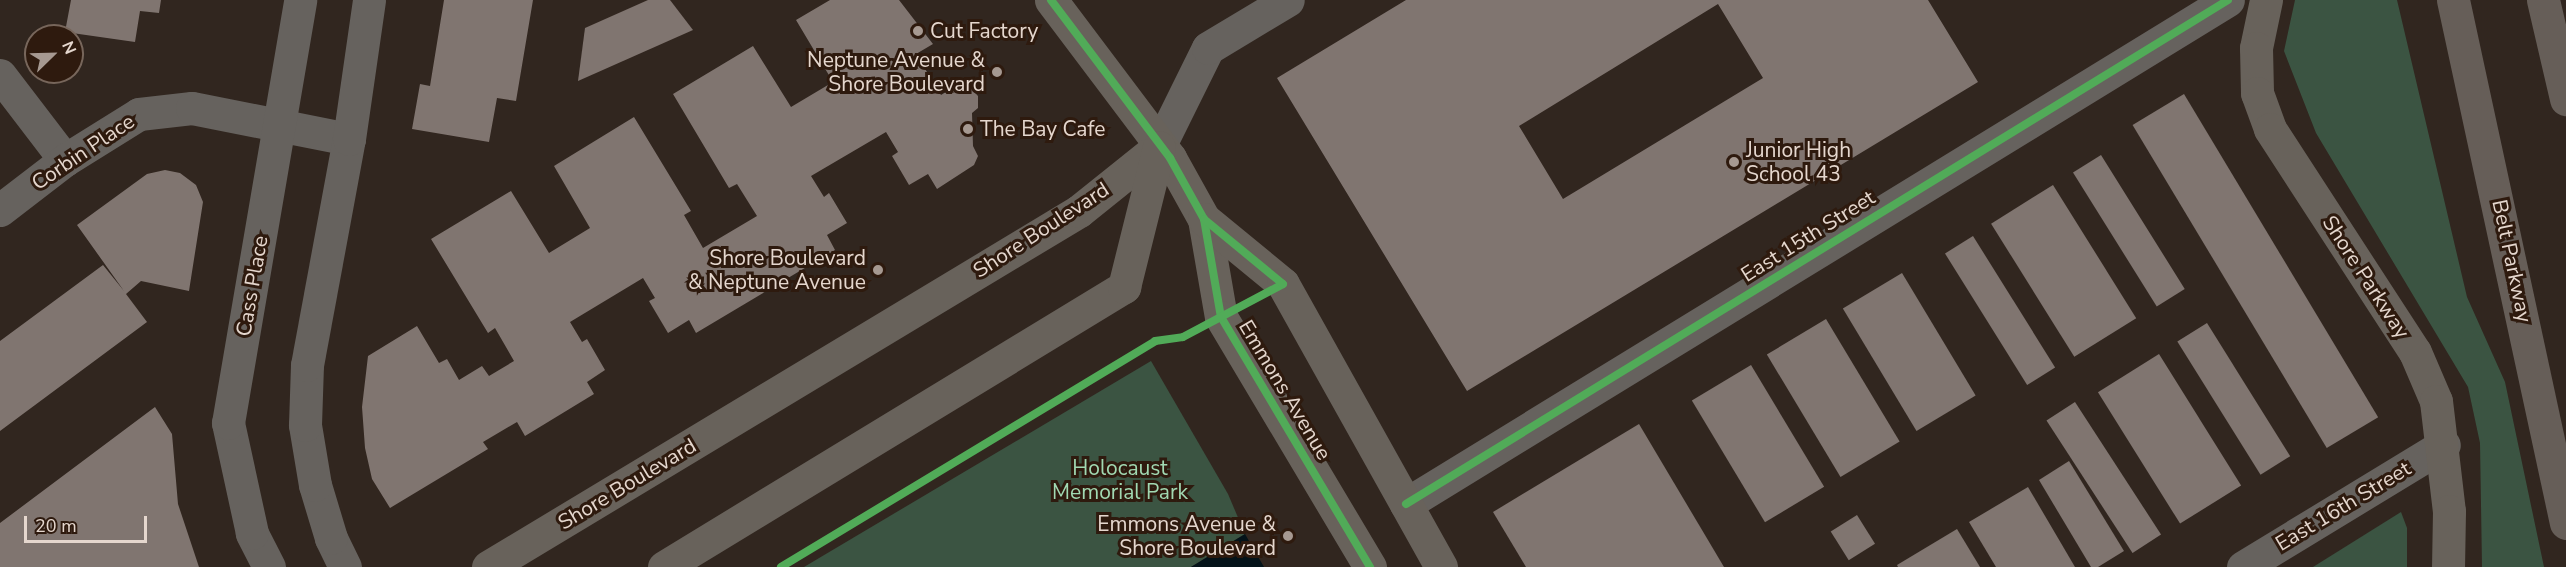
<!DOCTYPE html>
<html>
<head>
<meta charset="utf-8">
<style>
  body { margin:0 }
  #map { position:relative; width:2566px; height:567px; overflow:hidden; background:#31261f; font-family:"Nunito Sans",sans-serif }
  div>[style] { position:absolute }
  .green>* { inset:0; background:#3b5442 }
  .water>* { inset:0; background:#041319 }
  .building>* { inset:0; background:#807570; transform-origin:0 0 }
  .minor>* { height:33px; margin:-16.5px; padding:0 16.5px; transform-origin:16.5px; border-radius:16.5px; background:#66625e }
  .major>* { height:33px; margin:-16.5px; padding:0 16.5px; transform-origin:16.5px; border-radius:16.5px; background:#68625b }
  .highway>* { height:33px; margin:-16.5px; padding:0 16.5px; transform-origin:16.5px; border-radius:16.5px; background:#665e58 }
  .cycleway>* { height:8px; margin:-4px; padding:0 4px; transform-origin:4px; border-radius:4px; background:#51ab58 }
  .dots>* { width:16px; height:16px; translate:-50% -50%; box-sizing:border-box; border:3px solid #2e1a0e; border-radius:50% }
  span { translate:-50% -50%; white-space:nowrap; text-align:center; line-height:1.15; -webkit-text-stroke:6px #2e1a0e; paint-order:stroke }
  .poi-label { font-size:21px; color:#e5d7ce }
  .left { translate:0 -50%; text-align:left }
  .right { translate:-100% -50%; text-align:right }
  .street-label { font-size:21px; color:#e5d7ce }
  .park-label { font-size:21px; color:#a1d9b2 }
  .north { position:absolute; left:24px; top:24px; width:60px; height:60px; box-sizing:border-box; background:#2e1a0e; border:2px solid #77665b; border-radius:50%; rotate:67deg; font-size:16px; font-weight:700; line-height:24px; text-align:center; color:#e5d7ce }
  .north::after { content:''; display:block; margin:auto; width:21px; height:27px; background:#a69991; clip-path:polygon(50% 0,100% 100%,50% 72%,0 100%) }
  .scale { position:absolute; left:24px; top:516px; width:123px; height:27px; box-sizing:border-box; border:3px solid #e5d7ce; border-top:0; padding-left:8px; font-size:18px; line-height:21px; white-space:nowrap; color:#e5d7ce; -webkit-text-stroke:4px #2e1a0e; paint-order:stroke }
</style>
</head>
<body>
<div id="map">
  <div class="green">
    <div style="clip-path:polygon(2295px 0,2397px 0,2467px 297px,2505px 382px,2544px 567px,2482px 567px,2480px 443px,2468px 387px,2316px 133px,2284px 51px)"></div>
    <div style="clip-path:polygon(1151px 361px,1228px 494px,1245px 534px,1191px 567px,804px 567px)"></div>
    <div style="clip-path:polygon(2401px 512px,2407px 528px,2407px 567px,2313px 567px)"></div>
  </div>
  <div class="water">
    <div style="clip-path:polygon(1245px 534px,1264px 567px,1191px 567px)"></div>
  </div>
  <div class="building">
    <div style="clip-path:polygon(71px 0,161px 0,159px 13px,140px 11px,135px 42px,65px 32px)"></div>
    <div style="clip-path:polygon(444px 0,533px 0,516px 101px,497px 98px,489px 142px,412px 129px,420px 84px,430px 86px)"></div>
    <div style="clip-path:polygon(648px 0,670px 0,693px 30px,578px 81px,585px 28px)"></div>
    <div style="clip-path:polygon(830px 0,899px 0,933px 44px,916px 54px,941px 95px,964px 81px,978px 96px,978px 108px,972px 113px,973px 146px,978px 156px,974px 165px,937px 189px,928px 174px,909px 185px,892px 156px,898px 152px,886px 132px,811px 176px,824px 197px,829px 193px,847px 223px,827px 235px,835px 250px,696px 333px,689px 320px,668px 333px,649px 301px,655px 298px,643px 278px,570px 322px,582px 342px,587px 339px,605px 370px,587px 382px,594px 394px,525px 436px,517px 422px,483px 442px,488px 449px,390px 508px,372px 479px,365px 448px,362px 407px,368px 356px,417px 326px,439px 363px,447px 359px,459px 380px,482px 366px,489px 376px,514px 361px,495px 328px,488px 333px,431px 239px,511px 191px,549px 253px,590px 228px,554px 166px,634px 117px,691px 211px,684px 215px,703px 248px,757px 216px,737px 184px,729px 188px,673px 94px,753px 46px,791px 107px,833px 82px,796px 20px)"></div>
    <div style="clip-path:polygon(evenodd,1406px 0,1928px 0,1978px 82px,1467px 391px,1277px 78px,1406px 0,1718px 4px,1763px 78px,1563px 199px,1519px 126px,1718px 4px)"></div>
    <div style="left:2184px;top:94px;width:377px;height:60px;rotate:59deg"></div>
    <div style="left:2101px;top:155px;width:158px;height:33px;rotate:58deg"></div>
    <div style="clip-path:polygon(165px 170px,180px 173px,196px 185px,203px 202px,189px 291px,141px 281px,126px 294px,147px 322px,0 431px,0 341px,103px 265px,124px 291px,77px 225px,147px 174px)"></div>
    <div style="left:2053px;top:185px;width:157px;height:73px;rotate:58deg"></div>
    <div style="left:1973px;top:236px;width:155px;height:33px;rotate:58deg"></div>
    <div style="left:1902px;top:273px;width:143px;height:69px;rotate:59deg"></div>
    <div style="left:1826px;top:319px;width:143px;height:69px;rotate:59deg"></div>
    <div style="left:2207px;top:323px;width:157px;height:35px;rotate:58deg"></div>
    <div style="left:2159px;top:354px;width:155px;height:72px;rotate:58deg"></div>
    <div style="left:1751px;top:365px;width:142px;height:69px;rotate:59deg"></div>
    <div style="left:2075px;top:402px;width:158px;height:34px;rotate:57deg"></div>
    <div style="clip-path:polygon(155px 407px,172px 434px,178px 504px,199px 567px,0 567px,0 523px)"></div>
    <div style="clip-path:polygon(1639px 424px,1724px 567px,1526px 567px,1493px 512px)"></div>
    <div style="clip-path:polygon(2069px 461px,2124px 551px,2098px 567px,2091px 567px,2039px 480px)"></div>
    <div style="clip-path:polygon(2028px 487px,2075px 567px,1996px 567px,1969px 522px)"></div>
    <div style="left:1857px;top:515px;width:34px;height:31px;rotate:58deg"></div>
    <div style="clip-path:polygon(1957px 529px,1980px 567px,1898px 567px,1897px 565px)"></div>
  </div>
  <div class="minor">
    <div style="left:0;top:75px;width:107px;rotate:52.6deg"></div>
    <div style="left:1159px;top:147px;width:110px;rotate:-63.7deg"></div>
    <div style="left:1208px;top:48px;width:93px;rotate:-31deg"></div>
    <div style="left:0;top:210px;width:82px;rotate:-37.6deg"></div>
    <div style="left:65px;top:160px;width:87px;rotate:-31.9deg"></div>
    <div style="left:139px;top:114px;width:53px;rotate:-6.5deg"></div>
    <div style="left:192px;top:108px;width:160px;rotate:11.2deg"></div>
    <div style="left:1406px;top:504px;width:964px;rotate:-31.51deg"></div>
    <div style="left:269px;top:567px;width:38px;rotate:-117deg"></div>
    <div style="left:252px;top:533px;width:113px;rotate:-102.3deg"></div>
    <div style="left:228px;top:423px;width:429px;rotate:-80.3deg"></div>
    <div style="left:345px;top:567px;width:32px;rotate:-116deg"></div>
    <div style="left:331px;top:538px;width:55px;rotate:-106.8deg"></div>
    <div style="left:315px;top:485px;width:61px;rotate:-99.5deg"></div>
    <div style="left:305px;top:425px;width:60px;rotate:-88.1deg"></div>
    <div style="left:307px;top:365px;width:230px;rotate:-79.5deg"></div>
    <div style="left:349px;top:139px;width:140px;rotate:-81.8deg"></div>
    <div style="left:2243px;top:567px;width:235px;rotate:-31.3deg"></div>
  </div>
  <div class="major">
    <div style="left:1051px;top:0;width:198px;rotate:53deg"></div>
    <div style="left:1170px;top:158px;width:70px;rotate:60.9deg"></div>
    <div style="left:1204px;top:219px;width:99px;rotate:80.2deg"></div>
    <div style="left:1221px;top:317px;width:291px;rotate:59.2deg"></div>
    <div style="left:2266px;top:0;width:49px;rotate:101.8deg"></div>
    <div style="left:2256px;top:48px;width:45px;rotate:88.7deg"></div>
    <div style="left:2257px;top:93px;width:38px;rotate:70deg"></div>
    <div style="left:2270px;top:129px;width:266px;rotate:57deg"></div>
    <div style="left:2415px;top:352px;width:53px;rotate:66.8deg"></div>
    <div style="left:2436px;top:401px;width:111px;rotate:83.3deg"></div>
    <div style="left:2449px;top:511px;width:56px;rotate:91deg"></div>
    <div style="left:1204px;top:219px;width:102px;rotate:39.4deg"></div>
    <div style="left:1283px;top:284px;width:324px;rotate:60.8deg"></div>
    <div style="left:488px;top:567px;width:690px;rotate:-31.06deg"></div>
    <div style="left:1079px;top:211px;width:102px;rotate:-38.7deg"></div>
    <div style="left:664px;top:567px;width:539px;rotate:-31.33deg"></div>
    <div style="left:1124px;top:287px;width:144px;rotate:-76deg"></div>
  </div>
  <div class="highway">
    <div style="left:2453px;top:0;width:535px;rotate:77.81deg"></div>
    <div style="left:2543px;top:0;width:102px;rotate:76.9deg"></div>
  </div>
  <div class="cycleway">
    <div style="left:1051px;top:0;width:198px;rotate:53deg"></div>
    <div style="left:1170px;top:158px;width:70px;rotate:60.9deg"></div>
    <div style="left:1204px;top:219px;width:99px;rotate:80.2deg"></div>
    <div style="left:1221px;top:317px;width:291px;rotate:59.2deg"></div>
    <div style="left:1406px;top:504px;width:964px;rotate:-31.51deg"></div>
    <div style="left:781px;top:567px;width:437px;rotate:-31.1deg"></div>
    <div style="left:1155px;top:341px;width:28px;rotate:-8deg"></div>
    <div style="left:1183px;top:337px;width:113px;rotate:-27.9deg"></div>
    <div style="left:1283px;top:284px;width:102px;rotate:-140.6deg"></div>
  </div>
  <div class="dots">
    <div style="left:918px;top:31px;background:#a69991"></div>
    <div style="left:997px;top:72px;background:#a69991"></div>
    <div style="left:968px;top:129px;background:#a69991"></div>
    <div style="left:1734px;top:162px;background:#a69991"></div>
    <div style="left:878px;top:270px;background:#a69991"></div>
    <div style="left:1288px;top:536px;background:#a69991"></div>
  </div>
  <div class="poi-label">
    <span class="left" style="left:930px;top:31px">Cut Factory</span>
    <span class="right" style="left:985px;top:72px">Neptune Avenue &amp;<br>Shore Boulevard</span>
    <span class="left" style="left:980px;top:129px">The Bay Cafe</span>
    <span class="left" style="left:1746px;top:162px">Junior High<br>School 43</span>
    <span class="right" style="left:866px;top:270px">Shore Boulevard<br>&amp; Neptune Avenue</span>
    <span class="right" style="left:1276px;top:536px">Emmons Avenue &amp;<br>Shore Boulevard</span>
  </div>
  <div class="street-label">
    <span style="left:83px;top:152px;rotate:-34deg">Corbin Place</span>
    <span style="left:1041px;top:230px;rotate:-33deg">Shore Boulevard</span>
    <span style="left:1808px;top:236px;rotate:-32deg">East 15th Street</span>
    <span style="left:2512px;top:261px;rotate:78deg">Belt Parkway</span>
    <span style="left:2366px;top:277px;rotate:57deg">Shore Parkway</span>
    <span style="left:252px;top:286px;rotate:-80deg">Cass Place</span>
    <span style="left:1285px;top:390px;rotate:59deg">Emmons Avenue</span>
    <span style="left:627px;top:484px;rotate:-31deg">Shore Boulevard</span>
    <span style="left:2343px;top:506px;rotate:-31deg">East 16th Street</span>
  </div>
  <div class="park-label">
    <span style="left:1120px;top:480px">Holocaust<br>Memorial Park</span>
  </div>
  <div class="north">N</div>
  <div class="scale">20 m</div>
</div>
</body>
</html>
